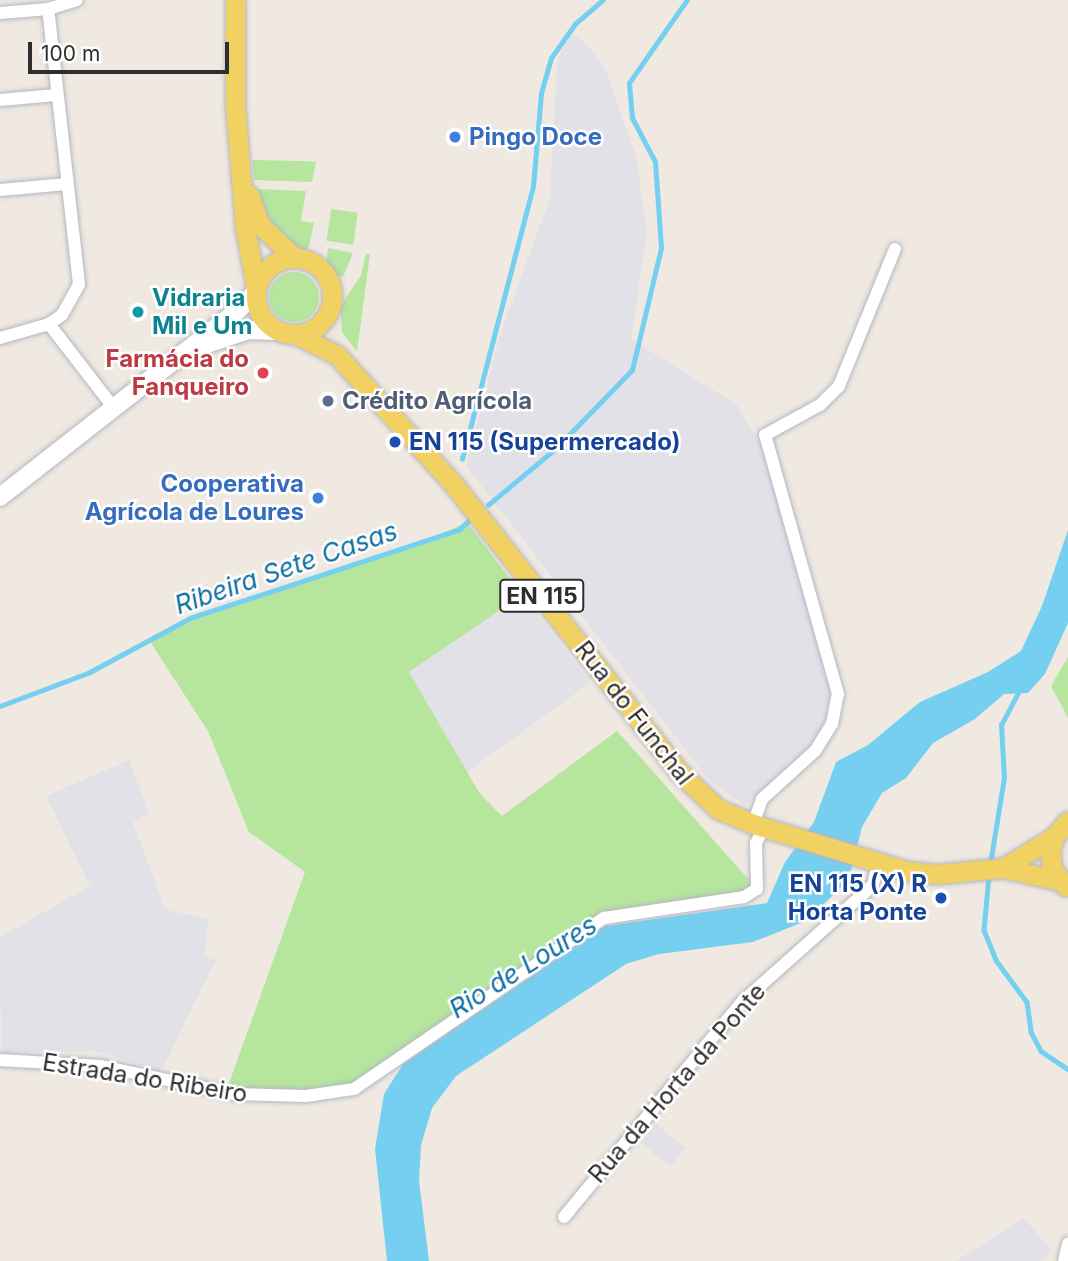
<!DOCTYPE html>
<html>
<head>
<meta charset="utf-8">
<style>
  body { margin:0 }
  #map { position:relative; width:1068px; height:1261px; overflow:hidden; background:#efe9e1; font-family:Inter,sans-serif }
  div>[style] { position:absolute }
  .industrial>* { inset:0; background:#e3e1e8; transform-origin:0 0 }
  .green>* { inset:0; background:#b6e59e; transform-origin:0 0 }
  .round { border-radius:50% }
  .water>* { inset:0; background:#75cff0 }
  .stream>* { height:4.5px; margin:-2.25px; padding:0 2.25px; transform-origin:2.25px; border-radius:2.25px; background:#75cff0 }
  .roads { filter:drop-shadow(0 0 2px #b4b7c1) drop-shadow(0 0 2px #b4b7c1) }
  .minor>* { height:12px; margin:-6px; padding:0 6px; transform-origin:6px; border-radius:6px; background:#fff }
  .secondary>* { height:18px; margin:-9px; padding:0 9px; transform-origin:9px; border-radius:9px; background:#fff }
  .primary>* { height:19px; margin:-9.5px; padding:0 9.5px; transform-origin:9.5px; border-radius:9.5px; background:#f2d163 }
  .primary>.ring { margin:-9.5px; padding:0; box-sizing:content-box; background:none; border:19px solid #f2d163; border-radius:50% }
  .dots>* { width:19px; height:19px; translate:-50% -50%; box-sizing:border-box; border:4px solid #fff; border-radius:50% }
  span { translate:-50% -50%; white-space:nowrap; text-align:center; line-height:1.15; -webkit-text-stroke:5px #fff; paint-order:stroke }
  .shield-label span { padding:2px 5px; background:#fff; border:2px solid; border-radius:5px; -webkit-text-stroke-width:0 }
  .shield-label { font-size:23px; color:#2e2e2e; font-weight:700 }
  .shop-label { font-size:24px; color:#366cbe; font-weight:700 }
  .left { translate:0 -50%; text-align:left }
  .right { translate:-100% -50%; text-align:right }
  .culture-label { font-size:24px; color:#0d838f; font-weight:700 }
  .health-label { font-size:24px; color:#be3a42; font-weight:700 }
  .service-label { font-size:24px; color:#4e5e75; font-weight:700 }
  .transit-label { font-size:24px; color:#164399; font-weight:700 }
  .street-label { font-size:24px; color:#2e2e2e }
  .water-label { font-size:26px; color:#0d6fa3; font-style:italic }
  .scale { position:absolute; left:28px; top:42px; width:201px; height:32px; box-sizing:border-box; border:4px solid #2e2e2e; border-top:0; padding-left:9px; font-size:21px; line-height:24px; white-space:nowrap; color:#2e2e2e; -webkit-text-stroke:5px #fff; paint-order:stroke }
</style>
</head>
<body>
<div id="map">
  <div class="industrial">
    <div style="clip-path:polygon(568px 32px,583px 40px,604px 66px,636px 156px,647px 233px,631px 339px,737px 405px,755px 435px,765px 452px,830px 689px,827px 714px,817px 738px,791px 772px,745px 805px,708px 779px,466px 466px,500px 335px,550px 198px,557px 63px)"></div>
    <div style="clip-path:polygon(522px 595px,590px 683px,464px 774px,408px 672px)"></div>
    <div style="clip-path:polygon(129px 760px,149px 813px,133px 823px,166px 910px,209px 919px,204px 957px,216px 960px,161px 1071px,95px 1051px,1px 1052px,0 937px,90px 886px,46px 796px)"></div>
    <div style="left:656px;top:1124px;width:38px;height:24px;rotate:40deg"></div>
    <div style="clip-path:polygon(1024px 1218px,1052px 1251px,1041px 1261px,956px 1261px)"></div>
  </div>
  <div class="green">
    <div style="clip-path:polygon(252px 160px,301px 161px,316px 162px,312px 182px,254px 180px)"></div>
    <div style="clip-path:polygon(256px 189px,306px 191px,301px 221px,314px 223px,308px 250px,295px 248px,272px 229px)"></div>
    <div style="left:331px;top:209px;width:27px;height:32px;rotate:8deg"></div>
    <div style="clip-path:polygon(328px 248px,353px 253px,343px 277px,334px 276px,326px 265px)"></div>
    <div style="clip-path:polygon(366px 254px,370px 254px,357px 352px,342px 332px,340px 307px,361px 275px)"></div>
    <div class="round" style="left:269px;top:272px;width:50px;height:50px"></div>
    <div style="clip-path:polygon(467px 522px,522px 595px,409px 672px,480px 794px,502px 816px,617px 731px,757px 889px,604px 918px,354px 1089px,306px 1096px,228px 1086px,305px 872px,249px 832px,208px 731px,149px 640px,190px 618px,428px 540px)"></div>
    <div style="clip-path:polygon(1068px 657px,1068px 718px,1051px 686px)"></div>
  </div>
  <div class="water">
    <div style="clip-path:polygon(1068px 530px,1068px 623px,1045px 674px,1028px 693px,1004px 694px,975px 719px,933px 743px,906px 778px,882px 793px,862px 827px,849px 879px,808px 920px,753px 942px,659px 954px,626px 964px,456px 1076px,432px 1108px,421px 1145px,419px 1181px,429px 1261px,387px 1261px,375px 1149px,384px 1094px,403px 1064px,605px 926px,767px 903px,785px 862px,814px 822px,836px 762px,868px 745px,920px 702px,988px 672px,1021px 651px,1042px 606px)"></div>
  </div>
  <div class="stream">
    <div style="left:462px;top:459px;width:281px;rotate:-75.4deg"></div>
    <div style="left:533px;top:187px;width:94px;rotate:-85.1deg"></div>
    <div style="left:541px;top:93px;width:36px;rotate:-74deg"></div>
    <div style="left:551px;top:58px;width:42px;rotate:-54.8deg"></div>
    <div style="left:575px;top:24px;width:37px;rotate:-41deg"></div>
    <div style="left:488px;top:505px;width:87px;rotate:-39.9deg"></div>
    <div style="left:555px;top:449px;width:110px;rotate:-45.7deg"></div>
    <div style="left:632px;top:370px;width:125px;rotate:-76.6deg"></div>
    <div style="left:661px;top:248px;width:86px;rotate:-94deg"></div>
    <div style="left:655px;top:162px;width:50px;rotate:-117.6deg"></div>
    <div style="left:632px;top:118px;width:35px;rotate:-95deg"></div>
    <div style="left:629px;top:83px;width:101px;rotate:-55.1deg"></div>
    <div style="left:0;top:706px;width:94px;rotate:-20.6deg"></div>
    <div style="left:88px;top:673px;width:116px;rotate:-28.3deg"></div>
    <div style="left:190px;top:618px;width:284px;rotate:-18.2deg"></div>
    <div style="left:460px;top:529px;width:13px;rotate:-45deg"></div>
    <div style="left:990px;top:864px;width:87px;rotate:-80.8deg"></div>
    <div style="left:1004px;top:778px;width:53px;rotate:-93.2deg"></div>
    <div style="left:1001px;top:725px;width:40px;rotate:-62deg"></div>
    <div style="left:989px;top:876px;width:54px;rotate:95.3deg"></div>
    <div style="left:984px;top:930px;width:32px;rotate:68deg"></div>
    <div style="left:996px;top:960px;width:52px;rotate:53.6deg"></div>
    <div style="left:1027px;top:1002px;width:30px;rotate:82deg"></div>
    <div style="left:1031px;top:1032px;width:21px;rotate:62deg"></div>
    <div style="left:1041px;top:1051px;width:32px;rotate:34deg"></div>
  </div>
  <div class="roads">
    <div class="minor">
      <div style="left:0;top:13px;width:48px;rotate:-4.8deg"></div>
      <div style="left:48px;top:9px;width:30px;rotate:-17deg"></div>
      <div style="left:0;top:100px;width:56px;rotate:-5.1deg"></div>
      <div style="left:0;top:190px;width:67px;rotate:-5.1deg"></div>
      <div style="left:49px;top:324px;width:106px;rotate:52.3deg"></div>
      <div style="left:0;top:338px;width:51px;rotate:-15.9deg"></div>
      <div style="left:49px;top:324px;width:16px;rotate:-35deg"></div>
      <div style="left:62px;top:315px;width:35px;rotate:-61deg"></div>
      <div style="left:79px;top:284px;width:277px;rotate:-96.4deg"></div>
      <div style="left:753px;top:824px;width:27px;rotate:-70deg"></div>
      <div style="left:762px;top:799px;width:72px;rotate:-42.2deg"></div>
      <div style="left:815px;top:751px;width:32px;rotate:-58deg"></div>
      <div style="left:832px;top:724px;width:31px;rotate:-79deg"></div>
      <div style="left:838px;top:694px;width:269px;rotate:-105.7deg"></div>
      <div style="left:765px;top:435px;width:63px;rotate:-28.6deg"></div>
      <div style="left:820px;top:405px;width:27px;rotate:-45deg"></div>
      <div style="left:839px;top:386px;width:148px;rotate:-67.8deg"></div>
      <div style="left:0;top:1060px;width:101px;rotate:3.4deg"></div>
      <div style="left:101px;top:1066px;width:136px;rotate:11.9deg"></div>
      <div style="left:234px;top:1094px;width:72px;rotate:1.6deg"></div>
      <div style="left:306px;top:1096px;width:49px;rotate:-8.3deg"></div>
      <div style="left:354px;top:1089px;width:303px;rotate:-34.4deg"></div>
      <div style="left:604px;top:918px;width:142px;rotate:-8.5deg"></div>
      <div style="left:744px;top:897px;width:15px;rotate:-32deg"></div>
      <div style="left:757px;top:889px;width:46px;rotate:-91.2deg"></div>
      <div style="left:756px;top:843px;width:17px;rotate:-62deg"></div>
      <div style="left:564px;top:1217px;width:281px;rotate:-50.4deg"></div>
      <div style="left:743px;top:1001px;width:174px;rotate:-41.7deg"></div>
      <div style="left:873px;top:885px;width:23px;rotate:-77deg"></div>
      <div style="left:1064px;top:1261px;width:18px;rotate:-77deg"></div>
    </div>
    <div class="secondary">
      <div style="left:201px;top:346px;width:50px;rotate:-18.8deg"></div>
      <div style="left:248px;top:330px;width:29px;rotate:2deg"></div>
      <div style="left:0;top:497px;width:298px;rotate:-38.1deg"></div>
      <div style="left:235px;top:313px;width:30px;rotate:-45deg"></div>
    </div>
    <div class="primary">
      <div style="left:235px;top:0;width:104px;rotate:90deg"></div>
      <div style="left:235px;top:104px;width:124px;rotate:85.4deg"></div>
      <div style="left:245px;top:228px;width:61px;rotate:79.6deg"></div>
      <div style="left:249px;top:195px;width:32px;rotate:70deg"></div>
      <div style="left:260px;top:225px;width:47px;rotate:43.3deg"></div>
      <div class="ring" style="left:256px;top:258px;width:57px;height:57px"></div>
      <div style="left:297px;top:335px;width:45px;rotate:26.6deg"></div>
      <div style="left:337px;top:355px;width:176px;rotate:48deg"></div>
      <div style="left:455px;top:486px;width:366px;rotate:51.9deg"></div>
      <div style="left:681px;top:774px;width:51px;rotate:43.4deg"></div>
      <div style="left:718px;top:809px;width:38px;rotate:23deg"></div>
      <div style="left:753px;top:824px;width:161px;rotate:17deg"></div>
      <div style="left:907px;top:871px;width:30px;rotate:6deg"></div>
      <div style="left:937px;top:874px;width:66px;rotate:-5.2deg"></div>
      <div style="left:1003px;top:868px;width:58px;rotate:12.8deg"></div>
      <div style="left:1003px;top:868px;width:60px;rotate:-31.3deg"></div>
      <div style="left:1065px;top:886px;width:22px;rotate:-126deg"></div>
      <div style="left:1052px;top:868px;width:16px;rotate:-97deg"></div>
      <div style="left:1050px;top:852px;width:16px;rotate:-75deg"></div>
      <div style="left:1054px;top:837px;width:21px;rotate:-49deg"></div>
    </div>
  </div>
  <div class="dots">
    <div style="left:455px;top:137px;background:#3f7fe0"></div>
    <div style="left:138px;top:312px;background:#0f9aa8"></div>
    <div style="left:263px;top:373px;background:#e0444e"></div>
    <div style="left:328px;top:401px;background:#5c6f8a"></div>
    <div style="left:395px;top:442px;background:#1a4fb4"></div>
    <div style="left:318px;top:498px;background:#3f7fe0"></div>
    <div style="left:941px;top:898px;background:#1a4fb4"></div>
  </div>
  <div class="shield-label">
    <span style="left:542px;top:596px">EN 115</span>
  </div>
  <div class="shop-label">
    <span class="left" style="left:469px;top:137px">Pingo Doce</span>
    <span class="right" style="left:304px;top:498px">Cooperativa<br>Agrícola de Loures</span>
  </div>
  <div class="culture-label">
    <span class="left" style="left:152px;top:312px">Vidraria<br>Mil e Um</span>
  </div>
  <div class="health-label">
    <span class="right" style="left:249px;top:373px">Farmácia do<br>Fanqueiro</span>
  </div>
  <div class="service-label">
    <span class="left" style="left:342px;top:401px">Crédito Agrícola</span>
  </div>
  <div class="transit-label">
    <span class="left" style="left:409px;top:442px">EN 115 (Supermercado)</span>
    <span class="right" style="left:927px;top:898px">EN 115 (X) R<br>Horta Ponte</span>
  </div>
  <div class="street-label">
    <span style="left:634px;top:713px;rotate:52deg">Rua do Funchal</span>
    <span style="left:145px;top:1078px;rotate:9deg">Estrada do Ribeiro</span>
    <span style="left:677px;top:1083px;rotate:-49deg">Rua da Horta da Ponte</span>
  </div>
  <div class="water-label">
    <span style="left:286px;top:568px;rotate:-19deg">Ribeira Sete Casas</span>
    <span style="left:523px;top:967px;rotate:-32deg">Rio de Loures</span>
  </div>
  <div class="scale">100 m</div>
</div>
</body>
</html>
